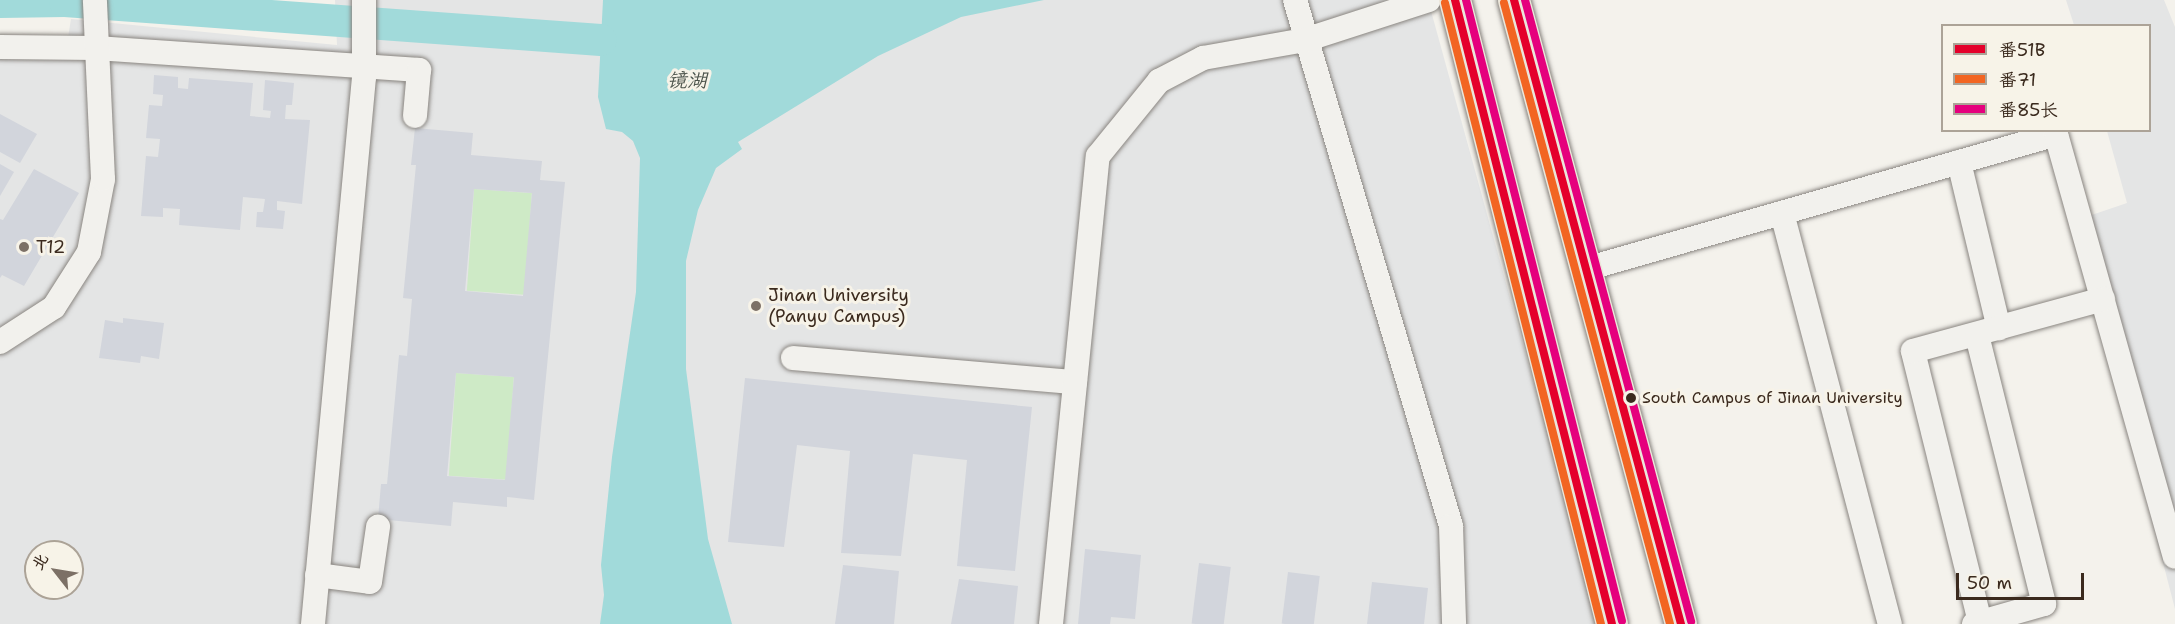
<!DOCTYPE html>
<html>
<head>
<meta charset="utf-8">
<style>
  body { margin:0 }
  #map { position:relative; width:2175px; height:624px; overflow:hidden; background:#f4f2ec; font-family:"Shantell Sans","LXGW WenKai TC",sans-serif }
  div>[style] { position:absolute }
  .built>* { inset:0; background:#e4e5e5 }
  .green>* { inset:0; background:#ceeac6; transform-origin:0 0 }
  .water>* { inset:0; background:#a1dada }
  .river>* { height:32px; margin:-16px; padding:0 16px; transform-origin:16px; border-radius:16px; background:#a1dada }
  .building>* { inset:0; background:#d2d5dc; transform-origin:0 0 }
  .roads { filter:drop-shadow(0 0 2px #898580) drop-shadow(0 0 2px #898580) }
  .minor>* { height:24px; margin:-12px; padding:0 12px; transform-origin:12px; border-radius:12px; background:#f2f1ed }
  .major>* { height:32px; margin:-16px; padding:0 16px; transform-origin:16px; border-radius:16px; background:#ebe6da }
  .bus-1>* { height:8px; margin:-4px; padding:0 4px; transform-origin:4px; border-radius:4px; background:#e4002b }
  .bus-2>* { height:8px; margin:-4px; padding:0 4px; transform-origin:4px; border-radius:4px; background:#f26522 }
  .bus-3>* { height:8px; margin:-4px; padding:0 4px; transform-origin:4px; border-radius:4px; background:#e5007d }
  .dots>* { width:16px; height:16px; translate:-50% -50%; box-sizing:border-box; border:3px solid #f7f3e8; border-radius:50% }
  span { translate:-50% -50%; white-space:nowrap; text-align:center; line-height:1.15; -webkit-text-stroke:6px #f7f3e8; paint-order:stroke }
  .bus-label { font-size:16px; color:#3b2a1e }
  .left { translate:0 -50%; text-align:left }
  .poi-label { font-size:18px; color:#3b2a1e }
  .water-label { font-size:20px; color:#4c534b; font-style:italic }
  .legend { position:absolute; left:1941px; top:24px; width:210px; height:108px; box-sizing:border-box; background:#f7f3e8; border:2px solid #aca397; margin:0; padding:8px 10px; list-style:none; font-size:18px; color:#3b2a1e }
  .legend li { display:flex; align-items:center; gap:12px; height:30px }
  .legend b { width:30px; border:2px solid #aca397 }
  .north { position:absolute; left:24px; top:540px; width:60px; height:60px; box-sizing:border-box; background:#f7f3e8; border:2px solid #aca397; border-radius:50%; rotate:301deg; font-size:16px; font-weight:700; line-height:24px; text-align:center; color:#3b2a1e }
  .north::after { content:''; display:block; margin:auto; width:21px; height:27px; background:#7c7066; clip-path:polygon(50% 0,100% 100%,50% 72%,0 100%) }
  .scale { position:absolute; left:1956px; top:573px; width:128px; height:27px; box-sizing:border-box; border:3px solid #3b2a1e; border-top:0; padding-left:8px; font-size:18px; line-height:21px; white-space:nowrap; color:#3b2a1e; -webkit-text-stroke:4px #f7f3e8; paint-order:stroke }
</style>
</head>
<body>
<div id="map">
  <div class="built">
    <div style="clip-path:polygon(evenodd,335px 0,1428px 0,1600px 624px,0 624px,0 59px,65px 56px,71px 19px,337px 45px,335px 0,36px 552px,72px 552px,72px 588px,36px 588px,36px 552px)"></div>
    <div style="clip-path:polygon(2066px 0,2164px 0,2175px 27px,2175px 609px,2117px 385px,2071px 222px,2127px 203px,2107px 131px,2150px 130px,2150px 26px,2074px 25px)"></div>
  </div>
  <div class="green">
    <div style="left:474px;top:189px;width:58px;height:102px;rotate:4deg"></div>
    <div style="left:456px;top:373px;width:58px;height:103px;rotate:4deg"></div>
  </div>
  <div class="water">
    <div style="clip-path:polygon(603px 0,1044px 0,961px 17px,878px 56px,738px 142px,742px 149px,716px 168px,698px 210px,686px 261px,686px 369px,708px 539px,732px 624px,600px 624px,604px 595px,601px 565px,612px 457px,636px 292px,640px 158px,633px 141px,622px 132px,606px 129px,598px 97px)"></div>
  </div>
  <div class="river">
    <div style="left:0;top:2px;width:65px;rotate:-0.9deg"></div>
    <div style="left:65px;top:1px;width:537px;rotate:4.16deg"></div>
  </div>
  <div class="building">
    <div style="clip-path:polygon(154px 75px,178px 77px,178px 88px,188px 89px,189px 78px,253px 83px,250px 116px,270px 118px,271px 111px,263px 110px,265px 80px,294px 83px,292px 105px,286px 105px,285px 119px,310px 120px,302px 204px,277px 201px,277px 210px,285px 211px,283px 229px,256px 227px,257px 212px,263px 212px,265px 199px,243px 197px,240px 230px,179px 225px,180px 209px,163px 208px,163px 217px,141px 216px,146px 156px,158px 157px,160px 139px,146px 138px,149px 105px,162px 106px,163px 95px,153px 94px)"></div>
    <div style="clip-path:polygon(0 114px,37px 134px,20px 163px,0 152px)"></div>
    <div style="clip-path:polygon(evenodd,415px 128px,473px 133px,471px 155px,542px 161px,540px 180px,565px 182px,534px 500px,507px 497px,507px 507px,453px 502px,451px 526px,378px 519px,381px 484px,387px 484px,399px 355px,407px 356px,412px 299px,403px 298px,416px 165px,411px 165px,415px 128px,474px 189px,532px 193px,523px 296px,465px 291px,474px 189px,415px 128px,456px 373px,514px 377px,505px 480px,447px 476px,456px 373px)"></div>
    <div style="clip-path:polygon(0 164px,14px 172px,0 196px)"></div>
    <div style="clip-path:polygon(34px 169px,79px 193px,24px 286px,2px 275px,0 278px,0 219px,3px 220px)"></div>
    <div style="clip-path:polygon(123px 318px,164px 323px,159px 359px,141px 356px,140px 363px,99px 358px,105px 320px,123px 323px)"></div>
    <div style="clip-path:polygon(745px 378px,1032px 407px,1015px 571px,957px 566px,967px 460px,913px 454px,901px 556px,841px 553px,850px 451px,797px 445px,784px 547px,728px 542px)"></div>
    <div style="clip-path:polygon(1085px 549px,1141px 555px,1135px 619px,1111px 617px,1110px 624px,1078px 624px)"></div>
    <div style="left:1199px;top:563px;width:32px;height:61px;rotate:7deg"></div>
    <div style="clip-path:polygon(843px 565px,899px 571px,894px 624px,835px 624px)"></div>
    <div style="left:1288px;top:572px;width:32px;height:52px;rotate:7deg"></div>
    <div style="clip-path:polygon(959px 579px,1018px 586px,1014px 624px,951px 624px)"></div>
    <div style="clip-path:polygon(1372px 582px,1428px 588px,1424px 624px,1367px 624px)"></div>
  </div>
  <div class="roads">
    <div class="minor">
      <div style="left:1295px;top:0;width:549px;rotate:73.48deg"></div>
      <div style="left:1451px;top:526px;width:98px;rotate:88.2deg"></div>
      <div style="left:0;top:47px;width:96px;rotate:0.6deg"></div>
      <div style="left:96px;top:48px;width:324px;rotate:3.9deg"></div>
      <div style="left:419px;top:70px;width:46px;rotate:95deg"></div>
      <div style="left:1959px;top:162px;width:171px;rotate:76.5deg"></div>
      <div style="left:1782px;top:213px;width:425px;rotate:75.3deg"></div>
      <div style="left:1586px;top:269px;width:489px;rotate:-16deg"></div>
      <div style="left:2056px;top:134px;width:439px;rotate:74.3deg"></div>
      <div style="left:0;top:342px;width:64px;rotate:-32.9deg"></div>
      <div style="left:54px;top:307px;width:65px;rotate:-57.5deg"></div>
      <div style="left:89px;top:252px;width:74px;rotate:-79.1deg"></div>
      <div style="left:103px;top:179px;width:179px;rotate:-92.6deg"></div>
      <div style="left:793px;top:358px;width:283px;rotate:4.9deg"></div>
      <div style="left:317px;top:575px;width:53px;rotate:7.5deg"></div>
      <div style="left:370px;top:582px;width:56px;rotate:-81.7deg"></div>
      <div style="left:1980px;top:622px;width:279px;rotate:-103.9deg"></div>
      <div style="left:1913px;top:351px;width:197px;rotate:-15.3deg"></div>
      <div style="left:313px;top:624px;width:549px;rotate:-84.67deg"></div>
      <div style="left:364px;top:77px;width:77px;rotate:-90deg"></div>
      <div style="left:1051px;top:624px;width:470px;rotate:-84.3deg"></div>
      <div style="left:1098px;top:156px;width:97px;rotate:-50.9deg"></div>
      <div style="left:1159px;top:81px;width:50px;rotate:-27.6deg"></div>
      <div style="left:1203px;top:58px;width:104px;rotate:-10deg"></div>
      <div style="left:1305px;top:40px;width:130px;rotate:-17.9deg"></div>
      <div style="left:1974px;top:624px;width:73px;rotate:-15.9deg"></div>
      <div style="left:2044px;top:604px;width:277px;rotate:-104deg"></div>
    </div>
    <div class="major">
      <div style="left:1455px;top:0;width:643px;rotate:75.88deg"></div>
      <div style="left:1514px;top:0;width:646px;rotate:75.02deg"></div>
    </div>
  </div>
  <div class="bus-1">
    <div style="left:1455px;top:0;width:643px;rotate:75.88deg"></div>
    <div style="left:1514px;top:0;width:646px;rotate:75.02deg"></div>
  </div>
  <div class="bus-2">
    <div style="left:1445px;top:3px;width:640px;rotate:75.9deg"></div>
    <div style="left:1504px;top:3px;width:643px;rotate:75.03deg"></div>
  </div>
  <div class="bus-3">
    <div style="left:1466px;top:0;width:640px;rotate:75.9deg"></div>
    <div style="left:1525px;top:0;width:643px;rotate:75.03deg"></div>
  </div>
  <div class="dots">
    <div style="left:24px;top:247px;background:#7c7066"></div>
    <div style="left:756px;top:306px;background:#7c7066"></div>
    <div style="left:1631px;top:398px;background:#3b2a1e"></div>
  </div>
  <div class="bus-label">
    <span class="left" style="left:1642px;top:398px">South Campus of Jinan University</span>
  </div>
  <div class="poi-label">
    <span class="left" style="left:36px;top:247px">T12</span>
    <span class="left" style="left:768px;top:306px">Jinan University<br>(Panyu Campus)</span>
  </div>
  <div class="water-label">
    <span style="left:687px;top:80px">镜湖</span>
  </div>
  <ul class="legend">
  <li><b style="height:8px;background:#e4002b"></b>番51B</li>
  <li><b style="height:8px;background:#f26522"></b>番71</li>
  <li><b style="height:8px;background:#e5007d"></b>番85长</li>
  </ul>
  <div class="north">北</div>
  <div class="scale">50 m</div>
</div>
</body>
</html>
